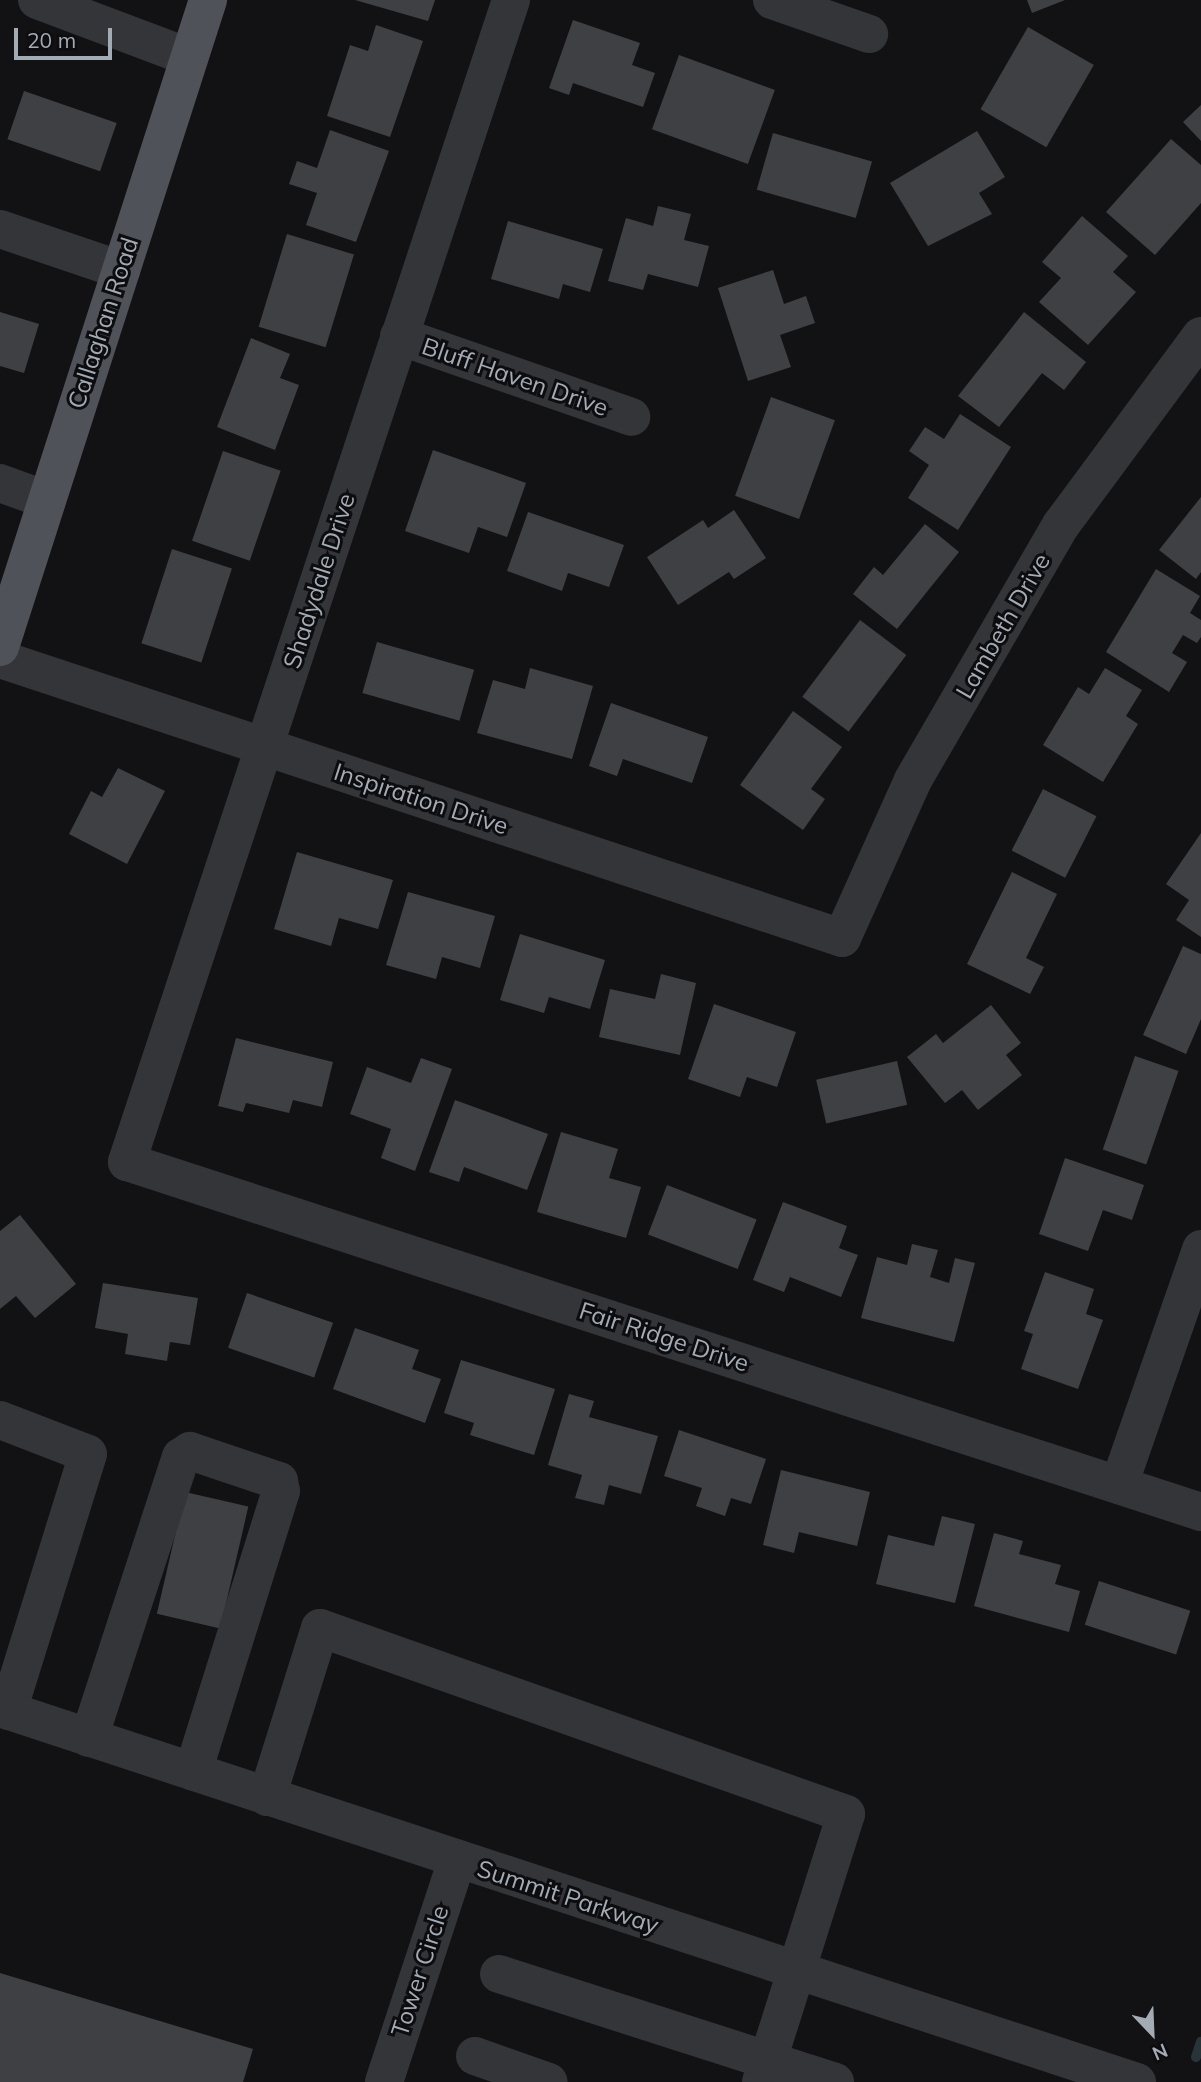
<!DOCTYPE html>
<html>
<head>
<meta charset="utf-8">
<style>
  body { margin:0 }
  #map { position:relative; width:1201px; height:2082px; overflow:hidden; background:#121214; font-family:Mulish,sans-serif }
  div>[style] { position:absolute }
  .stream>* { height:10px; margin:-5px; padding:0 5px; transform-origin:5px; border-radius:5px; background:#283438 }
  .building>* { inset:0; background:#3e4044; transform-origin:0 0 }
  .minor>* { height:38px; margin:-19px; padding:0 19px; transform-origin:19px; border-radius:19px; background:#333539 }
  .major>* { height:38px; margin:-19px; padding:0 19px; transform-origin:19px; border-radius:19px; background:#4f5258 }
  span { translate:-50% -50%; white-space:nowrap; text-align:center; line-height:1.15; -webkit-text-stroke:6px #0d0d0f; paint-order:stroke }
  .street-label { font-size:24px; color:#a3acb5 }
  .north { position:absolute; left:1117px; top:1998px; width:70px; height:70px; -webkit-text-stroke:5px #0d0d0f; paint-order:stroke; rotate:157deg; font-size:19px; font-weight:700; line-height:28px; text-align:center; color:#a3acb5 }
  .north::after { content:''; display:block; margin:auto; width:24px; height:32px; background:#a3acb5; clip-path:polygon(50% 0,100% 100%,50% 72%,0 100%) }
  .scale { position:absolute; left:14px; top:28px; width:98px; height:32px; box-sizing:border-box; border:4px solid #a3acb5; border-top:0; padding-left:9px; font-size:21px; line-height:24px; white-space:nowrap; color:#a3acb5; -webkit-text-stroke:5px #0d0d0f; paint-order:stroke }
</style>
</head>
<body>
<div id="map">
  <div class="stream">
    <div style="left:1196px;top:2057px;width:16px;rotate:-72deg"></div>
  </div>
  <div class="building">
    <div style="clip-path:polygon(355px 0,435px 0,428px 21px)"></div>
    <div style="clip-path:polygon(1027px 0,1065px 0,1032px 13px)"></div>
    <div style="clip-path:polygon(573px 20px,640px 43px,632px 65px,655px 73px,643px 107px,573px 83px,569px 95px,549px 88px)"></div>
    <div style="clip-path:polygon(376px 25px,423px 41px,390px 137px,327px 116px,350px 45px,368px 51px)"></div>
    <div style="left:1028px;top:27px;width:76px;height:95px;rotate:30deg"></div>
    <div style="left:679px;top:55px;width:102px;height:79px;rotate:20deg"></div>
    <div style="left:24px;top:91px;width:98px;height:51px;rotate:19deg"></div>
    <div style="clip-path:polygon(1201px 105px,1201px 141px,1183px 122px)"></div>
    <div style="clip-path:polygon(330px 130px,389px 151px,356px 242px,306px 225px,317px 193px,289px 184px,297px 161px,317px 168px)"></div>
    <div style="clip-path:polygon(977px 131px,1005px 177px,979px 193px,992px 214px,928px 246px,890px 183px)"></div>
    <div style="left:773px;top:133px;width:103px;height:59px;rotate:16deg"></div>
    <div style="clip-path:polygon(1171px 139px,1201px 165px,1201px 203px,1155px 255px,1106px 212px)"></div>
    <div style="clip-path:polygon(658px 206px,691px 214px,684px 240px,709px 246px,698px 287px,648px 274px,643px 290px,608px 281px,626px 218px,653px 226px)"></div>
    <div style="clip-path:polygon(1082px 216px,1128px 256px,1113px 272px,1136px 292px,1088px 345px,1039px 302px,1061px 278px,1042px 262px)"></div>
    <div style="clip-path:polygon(508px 221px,603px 249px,590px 292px,563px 284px,559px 299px,491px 279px)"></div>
    <div style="left:287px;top:234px;width:70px;height:97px;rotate:17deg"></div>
    <div style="clip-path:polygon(773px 270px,784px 304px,806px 296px,815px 323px,780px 335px,791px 367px,748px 381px,718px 288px)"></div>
    <div style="clip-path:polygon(0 312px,39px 324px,24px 373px,0 366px)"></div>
    <div style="clip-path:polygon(1024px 312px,1086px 362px,1064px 390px,1042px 373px,999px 427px,958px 396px)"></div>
    <div style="clip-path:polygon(251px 338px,290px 354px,280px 378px,299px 385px,275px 450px,217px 427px)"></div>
    <div style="left:771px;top:397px;width:68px;height:105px;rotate:20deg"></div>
    <div style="clip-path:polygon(960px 414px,1011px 447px,958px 530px,908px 498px,929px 465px,909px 451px,925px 427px,944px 439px)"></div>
    <div style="clip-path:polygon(433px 450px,526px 483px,507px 537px,478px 527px,469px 553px,405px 531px)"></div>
    <div style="left:223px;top:451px;width:61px;height:95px;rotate:19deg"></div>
    <div style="clip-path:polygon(1201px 497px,1201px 572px,1196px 579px,1159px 550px)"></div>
    <div style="clip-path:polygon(734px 510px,766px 558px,734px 579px,729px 572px,678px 605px,647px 557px,703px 520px,708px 528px)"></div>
    <div style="clip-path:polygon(528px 512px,624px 545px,609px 587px,568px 573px,562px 591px,507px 571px)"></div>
    <div style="clip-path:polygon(925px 524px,959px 552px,897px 629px,853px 594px,874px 567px,883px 575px)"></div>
    <div style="left:172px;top:549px;width:63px;height:99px;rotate:18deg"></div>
    <div style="clip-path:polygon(1156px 569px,1200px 596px,1190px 613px,1201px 620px,1201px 637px,1197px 643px,1183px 635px,1172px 653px,1187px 662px,1169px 692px,1106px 652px)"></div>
    <div style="left:860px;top:620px;width:58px;height:96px;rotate:37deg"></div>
    <div style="left:377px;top:642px;width:101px;height:53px;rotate:16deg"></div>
    <div style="clip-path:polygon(530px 668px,593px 686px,572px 759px,477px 733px,493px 680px,525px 689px)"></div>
    <div style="clip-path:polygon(1105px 668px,1142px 690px,1126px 716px,1138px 724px,1103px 782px,1043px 745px,1078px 687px,1089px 694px)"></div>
    <div style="clip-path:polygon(611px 703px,708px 737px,692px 783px,623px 759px,617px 776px,589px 766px)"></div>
    <div style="clip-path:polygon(793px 711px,842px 747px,811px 789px,825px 799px,803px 830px,740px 785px)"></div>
    <div style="clip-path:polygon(118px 768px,165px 791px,127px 864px,69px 834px,91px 791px,102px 797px)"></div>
    <div style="left:1043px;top:789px;width:60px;height:69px;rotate:27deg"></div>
    <div style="clip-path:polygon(1201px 833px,1201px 937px,1176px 920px,1189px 900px,1166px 884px)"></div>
    <div style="clip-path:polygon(297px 852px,393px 880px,378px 929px,339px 918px,331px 946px,274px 929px)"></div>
    <div style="clip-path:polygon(1012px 872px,1057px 894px,1026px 958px,1044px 967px,1030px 994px,967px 964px)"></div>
    <div style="clip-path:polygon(408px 892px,495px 916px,480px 968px,442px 957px,436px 979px,386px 965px)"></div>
    <div style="clip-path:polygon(520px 934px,605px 960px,590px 1009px,549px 997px,544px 1013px,500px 1000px)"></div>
    <div style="clip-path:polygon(1183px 946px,1201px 954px,1201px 1019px,1186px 1054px,1143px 1035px)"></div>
    <div style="clip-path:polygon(661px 974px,696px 983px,680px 1055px,599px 1037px,610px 989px,655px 999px)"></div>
    <div style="clip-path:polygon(714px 1004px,796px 1032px,777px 1087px,747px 1077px,740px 1097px,688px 1079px)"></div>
    <div style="clip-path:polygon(991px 1005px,1021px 1043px,1006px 1055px,1022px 1075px,978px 1110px,962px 1090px,945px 1103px,907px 1057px,936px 1034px,943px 1043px)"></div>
    <div style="clip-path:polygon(236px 1038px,333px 1062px,322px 1107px,293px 1100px,289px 1113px,246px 1103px,243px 1112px,218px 1106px)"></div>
    <div style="left:1135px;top:1056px;width:46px;height:99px;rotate:19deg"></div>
    <div style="clip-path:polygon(421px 1058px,452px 1069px,415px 1171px,381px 1158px,391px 1129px,350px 1114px,367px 1067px,411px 1083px)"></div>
    <div style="left:897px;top:1061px;width:45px;height:83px;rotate:77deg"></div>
    <div style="clip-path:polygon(455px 1100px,548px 1134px,527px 1190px,464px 1167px,459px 1182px,429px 1172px)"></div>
    <div style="clip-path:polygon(561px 1132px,618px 1149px,609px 1178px,641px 1187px,626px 1238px,537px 1212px)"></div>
    <div style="clip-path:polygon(1065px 1158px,1144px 1185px,1132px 1220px,1103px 1210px,1088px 1251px,1039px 1234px)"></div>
    <div style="left:667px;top:1185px;width:96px;height:53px;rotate:21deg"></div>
    <div style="clip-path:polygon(783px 1202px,847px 1226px,839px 1248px,858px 1255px,841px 1297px,790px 1277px,784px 1292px,753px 1280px)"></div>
    <div style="clip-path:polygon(20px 1215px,76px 1284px,35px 1318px,16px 1296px,0 1309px,0 1231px)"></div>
    <div style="clip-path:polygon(912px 1244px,938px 1250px,930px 1277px,949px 1283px,955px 1258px,975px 1263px,954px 1342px,861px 1318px,877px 1257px,907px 1265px)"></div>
    <div style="clip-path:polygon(1045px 1272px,1094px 1289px,1086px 1314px,1103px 1320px,1078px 1389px,1021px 1369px,1033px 1334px,1024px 1331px)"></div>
    <div style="clip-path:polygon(103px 1283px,198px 1298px,190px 1345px,170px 1342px,167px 1361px,125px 1354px,128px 1334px,95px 1328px)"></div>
    <div style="left:247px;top:1293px;width:91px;height:58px;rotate:19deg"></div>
    <div style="clip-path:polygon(355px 1328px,419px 1350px,412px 1369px,441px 1379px,425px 1423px,333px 1389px)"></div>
    <div style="clip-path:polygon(461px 1360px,555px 1389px,534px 1455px,470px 1435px,474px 1423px,444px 1413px)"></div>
    <div style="clip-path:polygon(569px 1394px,594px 1401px,589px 1417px,658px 1436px,641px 1494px,609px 1485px,604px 1505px,575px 1498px,582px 1475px,548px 1465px)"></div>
    <div style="clip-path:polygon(679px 1430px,766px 1459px,751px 1504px,731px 1498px,725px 1516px,696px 1506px,702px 1488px,664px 1476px)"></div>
    <div style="clip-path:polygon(781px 1470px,870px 1492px,857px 1546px,799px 1532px,794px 1553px,763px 1545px)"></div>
    <div style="left:185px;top:1492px;width:65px;height:125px;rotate:13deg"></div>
    <div style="clip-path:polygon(942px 1516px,975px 1524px,955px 1603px,876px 1584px,888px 1535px,934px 1546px)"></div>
    <div style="clip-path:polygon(994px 1533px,1023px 1541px,1019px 1554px,1061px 1565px,1055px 1584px,1080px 1591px,1069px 1632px,974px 1606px)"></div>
    <div style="left:1099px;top:1581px;width:96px;height:46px;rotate:18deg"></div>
    <div style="clip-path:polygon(0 1973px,253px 2049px,243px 2082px,0 2082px)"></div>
  </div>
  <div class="minor">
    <div style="left:37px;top:0;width:162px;rotate:20.6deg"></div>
    <div style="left:511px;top:0;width:1224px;rotate:108.29deg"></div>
    <div style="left:127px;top:1162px;width:1130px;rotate:18.05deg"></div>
    <div style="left:772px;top:0;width:103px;rotate:19.3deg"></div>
    <div style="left:0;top:229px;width:128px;rotate:18.7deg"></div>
    <div style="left:399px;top:336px;width:246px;rotate:19.2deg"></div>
    <div style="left:0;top:483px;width:50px;rotate:19.9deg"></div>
    <div style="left:0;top:659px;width:887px;rotate:18.33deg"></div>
    <div style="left:842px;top:938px;width:173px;rotate:-65.8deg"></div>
    <div style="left:913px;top:780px;width:295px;rotate:-59.9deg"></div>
    <div style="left:1061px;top:525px;width:235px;rotate:-53.5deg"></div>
    <div style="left:0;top:1420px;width:94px;rotate:21.1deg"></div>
    <div style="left:88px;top:1454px;width:269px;rotate:107.3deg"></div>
    <div style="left:1119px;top:1485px;width:250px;rotate:-70.8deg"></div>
    <div style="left:0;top:1708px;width:1197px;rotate:18.21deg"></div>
    <div style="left:89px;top:1738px;width:296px;rotate:-71.9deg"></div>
    <div style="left:181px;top:1457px;width:11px;rotate:-34deg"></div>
    <div style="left:190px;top:1451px;width:94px;rotate:18.6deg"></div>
    <div style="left:279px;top:1481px;width:10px;rotate:79deg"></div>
    <div style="left:281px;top:1491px;width:294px;rotate:107.4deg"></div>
    <div style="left:267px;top:1797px;width:177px;rotate:-72.6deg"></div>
    <div style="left:320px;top:1628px;width:558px;rotate:19.47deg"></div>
    <div style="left:846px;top:1814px;width:281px;rotate:107.6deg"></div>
    <div style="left:499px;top:1974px;width:353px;rotate:17.8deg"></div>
    <div style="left:475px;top:2056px;width:78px;rotate:19.4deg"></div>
    <div style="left:384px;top:2082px;width:234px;rotate:-71.8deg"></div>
  </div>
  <div class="major">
    <div style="left:0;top:647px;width:680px;rotate:-72.18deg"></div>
  </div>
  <div class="street-label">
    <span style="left:103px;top:323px;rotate:-72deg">Callaghan Road</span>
    <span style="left:515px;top:377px;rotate:19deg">Bluff Haven Drive</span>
    <span style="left:319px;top:581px;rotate:-72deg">Shadydale Drive</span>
    <span style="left:1003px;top:626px;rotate:-60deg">Lambeth Drive</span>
    <span style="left:421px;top:799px;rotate:18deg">Inspiration Drive</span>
    <span style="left:664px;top:1337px;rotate:18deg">Fair Ridge Drive</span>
    <span style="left:568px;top:1897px;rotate:18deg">Summit Parkway</span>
    <span style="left:420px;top:1971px;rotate:-72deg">Tower Circle</span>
  </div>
  <div class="north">N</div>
  <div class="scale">20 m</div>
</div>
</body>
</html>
